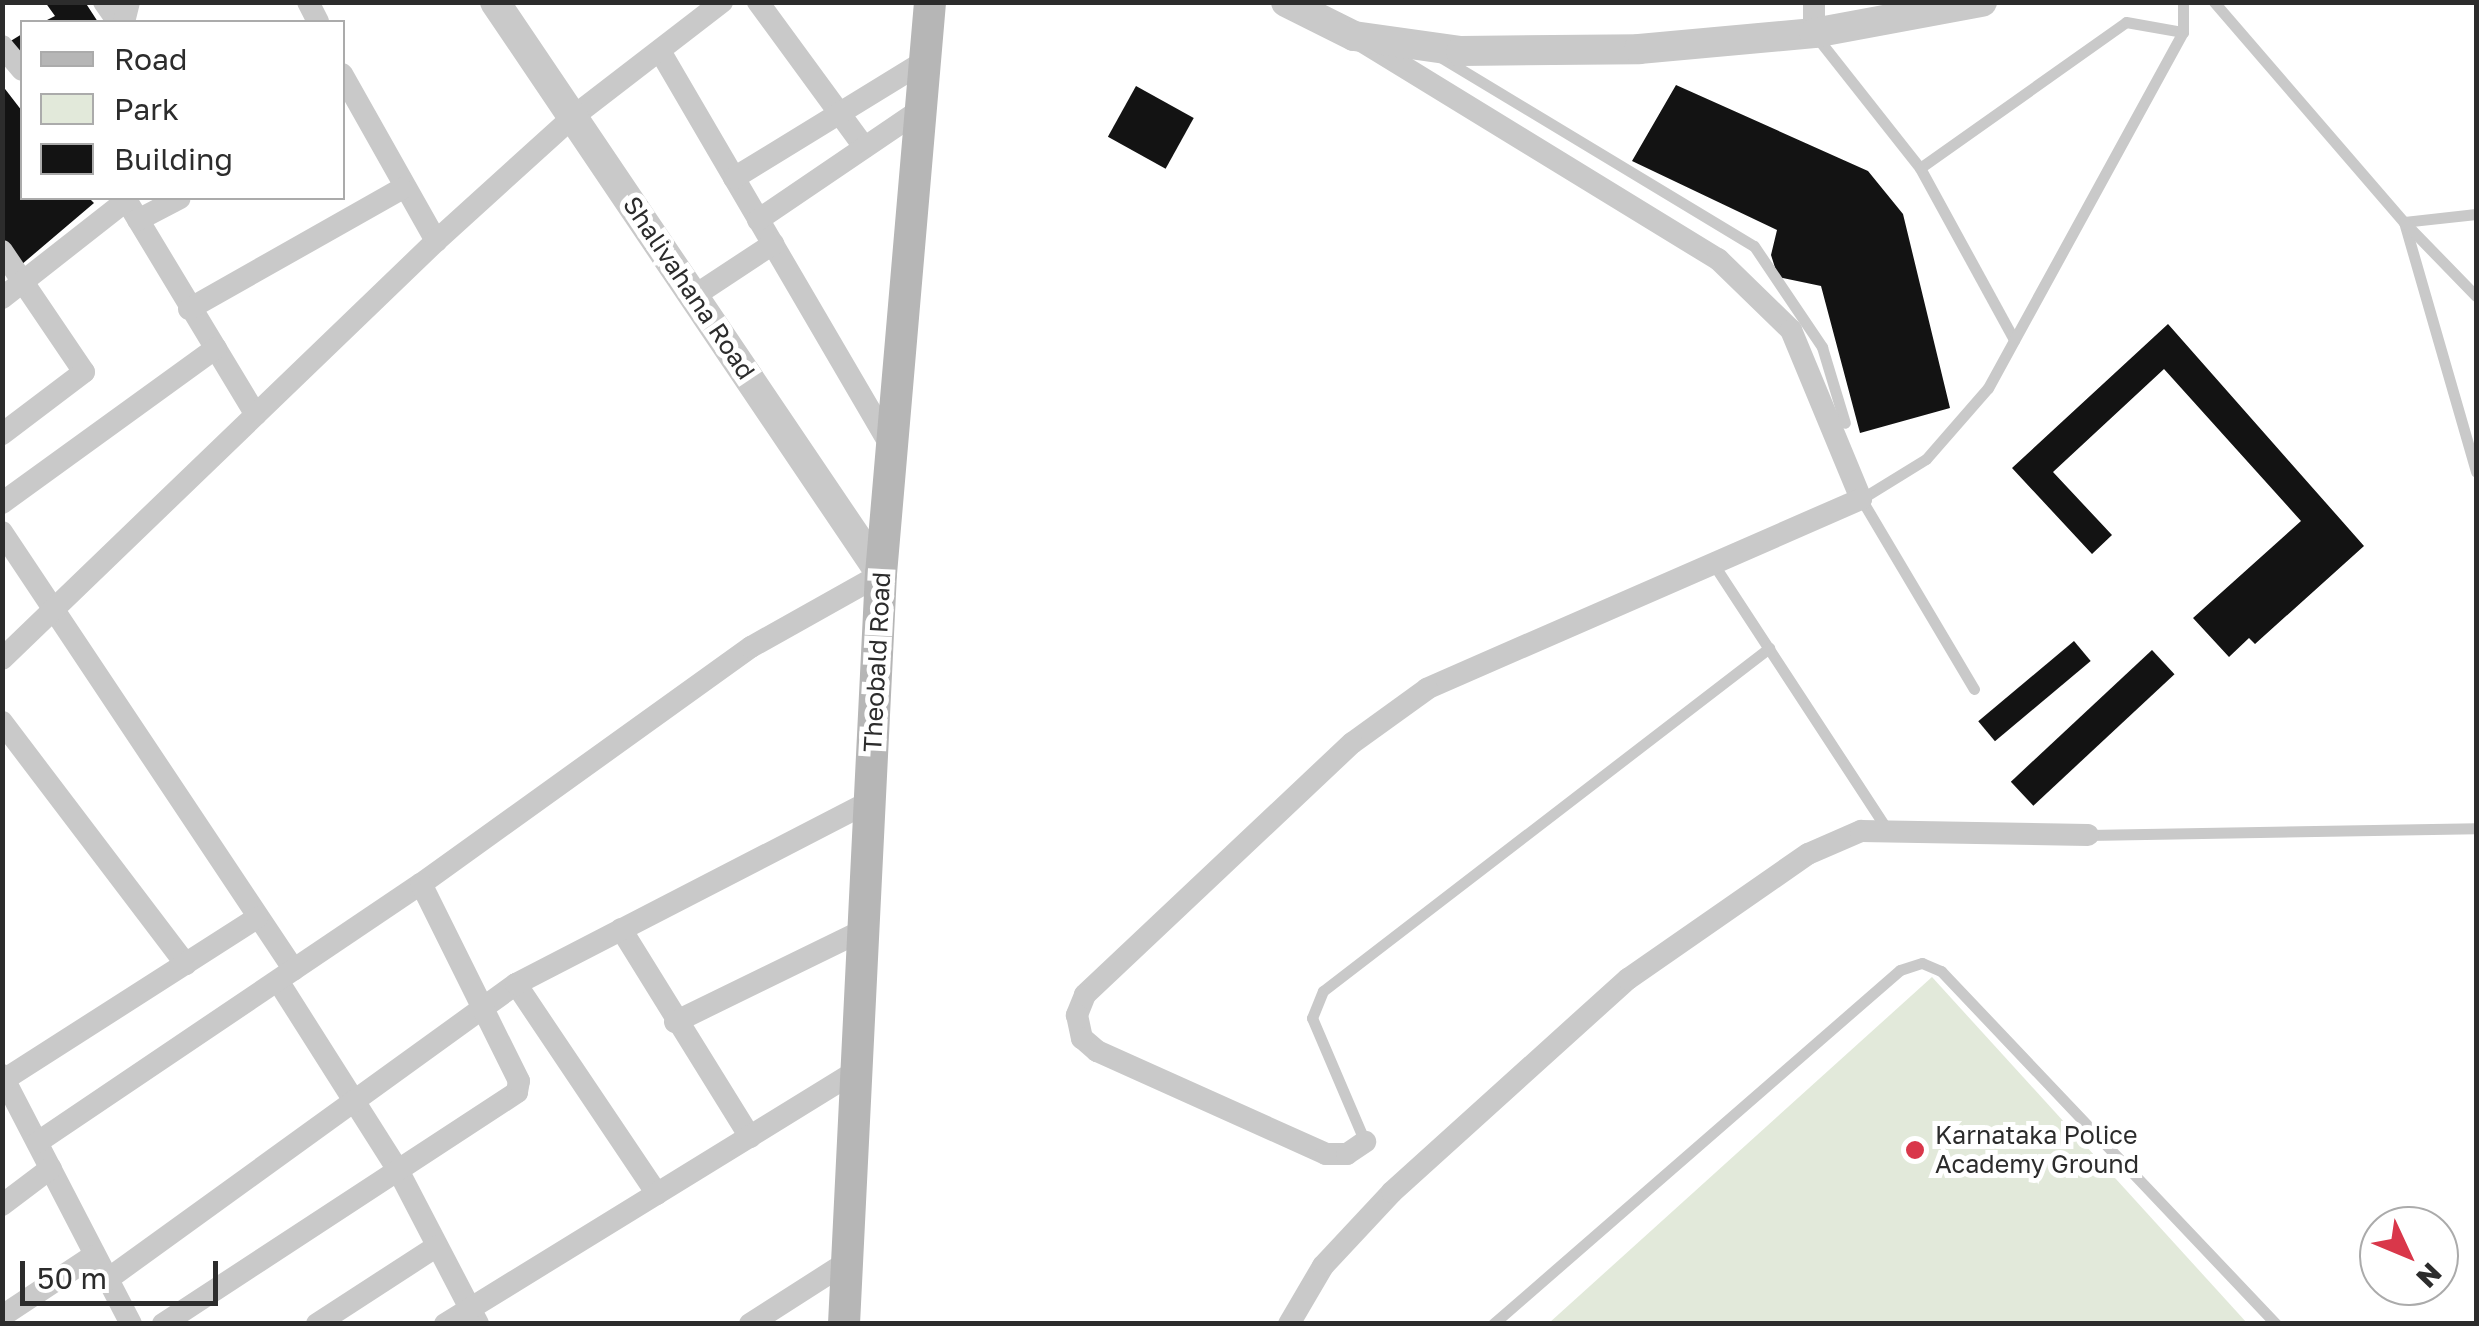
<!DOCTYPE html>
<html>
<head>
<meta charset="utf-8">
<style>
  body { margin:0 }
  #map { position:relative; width:2479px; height:1326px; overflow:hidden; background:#fff; font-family:"Golos Text",sans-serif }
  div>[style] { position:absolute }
  .green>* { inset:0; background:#e2e9da }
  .building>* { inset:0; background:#131313; transform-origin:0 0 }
  .service>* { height:11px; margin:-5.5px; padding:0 5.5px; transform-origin:5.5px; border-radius:5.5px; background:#c9c9c9 }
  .minor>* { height:22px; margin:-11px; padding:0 11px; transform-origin:11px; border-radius:11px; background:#c9c9c9 }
  .tertiary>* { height:30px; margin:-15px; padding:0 15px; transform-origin:15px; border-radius:15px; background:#c9c9c9 }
  .secondary>* { height:32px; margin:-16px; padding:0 16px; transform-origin:16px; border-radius:16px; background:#b6b6b6 }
  .dots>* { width:28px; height:28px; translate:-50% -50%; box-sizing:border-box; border:5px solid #fff; border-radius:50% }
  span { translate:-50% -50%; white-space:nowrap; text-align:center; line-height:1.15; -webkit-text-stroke:10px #fff; paint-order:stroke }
  .street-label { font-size:25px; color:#2c2c2c }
  .poi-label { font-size:25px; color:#2c2c2c }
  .left { translate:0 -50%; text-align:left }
  .frame { position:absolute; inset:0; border:5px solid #2c2c2c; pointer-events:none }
  .legend { position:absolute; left:20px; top:20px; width:325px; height:180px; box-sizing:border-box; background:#fff; border:2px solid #ababab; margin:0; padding:12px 18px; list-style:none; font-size:30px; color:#2c2c2c }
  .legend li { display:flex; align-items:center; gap:20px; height:50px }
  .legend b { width:50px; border:2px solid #ababab }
  .north { position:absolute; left:2359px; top:1206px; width:100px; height:100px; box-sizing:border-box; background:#fff; border:2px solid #ababab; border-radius:50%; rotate:134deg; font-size:28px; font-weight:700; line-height:40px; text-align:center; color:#2c2c2c }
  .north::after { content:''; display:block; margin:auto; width:35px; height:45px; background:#d9374a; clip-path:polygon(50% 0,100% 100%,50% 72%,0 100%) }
  .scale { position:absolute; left:20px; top:1261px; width:198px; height:45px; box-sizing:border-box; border:5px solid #2c2c2c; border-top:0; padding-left:12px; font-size:30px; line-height:35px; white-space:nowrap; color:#2c2c2c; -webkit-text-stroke:8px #fff; paint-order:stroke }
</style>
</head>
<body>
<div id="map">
  <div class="green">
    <div style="clip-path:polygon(1932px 977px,2247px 1323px,1549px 1323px)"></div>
  </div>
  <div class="building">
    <div style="clip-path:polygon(45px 2px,85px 2px,98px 22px,43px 22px,55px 16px)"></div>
    <div style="clip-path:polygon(22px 34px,22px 58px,9px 42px)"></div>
    <div style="clip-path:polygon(2px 85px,22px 111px,22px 198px,89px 198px,94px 203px,21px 265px,2px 239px)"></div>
    <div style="clip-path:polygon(1676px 85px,1868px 171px,1903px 214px,1950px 408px,1860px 433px,1821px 286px,1778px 277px,1771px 255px,1777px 230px,1632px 161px)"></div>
    <div style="left:1136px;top:86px;width:66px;height:58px;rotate:29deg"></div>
    <div style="clip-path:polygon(2168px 324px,2364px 546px,2255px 644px,2249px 638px,2229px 657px,2193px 618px,2301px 521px,2164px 369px,2053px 472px,2112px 535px,2092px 554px,2012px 468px)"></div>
    <div style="left:2074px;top:641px;width:26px;height:125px;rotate:50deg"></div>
    <div style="left:2152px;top:650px;width:33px;height:193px;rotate:47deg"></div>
  </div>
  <div class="service">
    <div style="left:2214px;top:2px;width:291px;rotate:49.2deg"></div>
    <div style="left:2404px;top:222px;width:260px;rotate:73.9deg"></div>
    <div style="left:1815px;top:35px;width:169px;rotate:51.7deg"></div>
    <div style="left:1920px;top:168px;width:196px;rotate:61.3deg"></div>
    <div style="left:1442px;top:58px;width:364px;rotate:31.1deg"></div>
    <div style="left:1754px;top:246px;width:122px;rotate:56deg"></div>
    <div style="left:1822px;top:347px;width:79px;rotate:73.2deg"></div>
    <div style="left:1920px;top:168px;width:252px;rotate:-35.3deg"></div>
    <div style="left:2126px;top:22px;width:58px;rotate:10deg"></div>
    <div style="left:2476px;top:214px;width:72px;rotate:173.7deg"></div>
    <div style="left:2404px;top:222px;width:103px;rotate:45.8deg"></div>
    <div style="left:1716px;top:568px;width:316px;rotate:56.8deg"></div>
    <div style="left:1974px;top:689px;width:221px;rotate:-120.7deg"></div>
    <div style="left:1861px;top:499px;width:76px;rotate:-31.6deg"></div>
    <div style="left:1926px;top:459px;width:94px;rotate:-48.9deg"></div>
    <div style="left:1988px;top:388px;width:406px;rotate:-61.3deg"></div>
    <div style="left:2183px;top:32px;width:30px;rotate:-90deg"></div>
    <div style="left:2088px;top:835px;width:388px;rotate:-1deg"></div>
    <div style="left:1365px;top:1142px;width:135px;rotate:-113.1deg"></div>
    <div style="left:1312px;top:1018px;width:29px;rotate:-68deg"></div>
    <div style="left:1323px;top:991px;width:563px;rotate:-37.56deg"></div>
    <div style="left:1493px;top:1324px;width:539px;rotate:-41.02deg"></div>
    <div style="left:1900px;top:970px;width:23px;rotate:-18deg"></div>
    <div style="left:1922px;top:963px;width:21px;rotate:23deg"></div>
    <div style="left:1941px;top:971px;width:487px;rotate:46.5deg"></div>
  </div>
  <div class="minor">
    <div style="left:104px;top:2px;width:24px;rotate:55deg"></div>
    <div style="left:308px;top:2px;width:22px;rotate:63deg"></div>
    <div style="left:758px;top:2px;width:180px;rotate:53.8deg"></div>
    <div style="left:124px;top:22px;width:21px;rotate:-76deg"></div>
    <div style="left:1814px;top:33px;width:31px;rotate:-90deg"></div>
    <div style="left:1360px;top:40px;width:420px;rotate:31.5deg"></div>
    <div style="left:1718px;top:259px;width:102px;rotate:44.2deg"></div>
    <div style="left:1791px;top:330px;width:183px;rotate:67.5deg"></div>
    <div style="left:1861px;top:499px;width:474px;rotate:156.4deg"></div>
    <div style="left:1427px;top:689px;width:92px;rotate:144.2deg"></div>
    <div style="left:1352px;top:743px;width:367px;rotate:136.7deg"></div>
    <div style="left:1085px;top:995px;width:22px;rotate:112deg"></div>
    <div style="left:1077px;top:1015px;width:24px;rotate:78deg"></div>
    <div style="left:1082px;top:1038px;width:20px;rotate:41deg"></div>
    <div style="left:1097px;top:1051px;width:251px;rotate:24.2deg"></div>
    <div style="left:1326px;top:1154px;width:21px"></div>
    <div style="left:1347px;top:1154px;width:22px;rotate:-34deg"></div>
    <div style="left:2px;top:46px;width:31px;rotate:50deg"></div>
    <div style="left:660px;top:51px;width:460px;rotate:59.7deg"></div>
    <div style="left:342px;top:74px;width:192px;rotate:60.6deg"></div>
    <div style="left:734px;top:178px;width:224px;rotate:-31.5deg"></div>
    <div style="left:125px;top:198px;width:253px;rotate:58.9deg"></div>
    <div style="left:138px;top:220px;width:47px;rotate:-27.6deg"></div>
    <div style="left:758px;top:220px;width:196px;rotate:-34.2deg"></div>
    <div style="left:2px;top:251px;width:146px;rotate:55.9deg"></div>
    <div style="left:84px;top:372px;width:103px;rotate:142.9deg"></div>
    <div style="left:694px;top:296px;width:95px;rotate:-33.4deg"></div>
    <div style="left:2px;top:298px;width:159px;rotate:-38.1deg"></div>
    <div style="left:189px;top:309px;width:244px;rotate:-29.5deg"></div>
    <div style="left:2px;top:503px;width:264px;rotate:-35.9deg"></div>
    <div style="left:2px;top:532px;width:526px;rotate:56.31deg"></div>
    <div style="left:2px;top:659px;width:603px;rotate:-43.92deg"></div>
    <div style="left:436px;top:241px;width:186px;rotate:-42.2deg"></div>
    <div style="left:574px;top:116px;width:187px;rotate:-37.6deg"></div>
    <div style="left:2px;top:722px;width:304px;rotate:52.8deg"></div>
    <div style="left:621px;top:929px;width:245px;rotate:58.2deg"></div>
    <div style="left:278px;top:981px;width:226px;rotate:57.6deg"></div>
    <div style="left:399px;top:1172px;width:171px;rotate:62.5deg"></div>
    <div style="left:516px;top:984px;width:253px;rotate:56.1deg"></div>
    <div style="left:675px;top:1022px;width:210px;rotate:-26deg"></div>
    <div style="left:2px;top:1075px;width:280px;rotate:62.6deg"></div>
    <div style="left:2px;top:1081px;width:303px;rotate:-32.6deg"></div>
    <div style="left:38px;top:1142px;width:462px;rotate:-34deg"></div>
    <div style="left:421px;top:884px;width:406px;rotate:-35.7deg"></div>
    <div style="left:751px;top:647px;width:149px;rotate:-29.3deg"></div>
    <div style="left:2px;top:1205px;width:61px;rotate:-37.1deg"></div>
    <div style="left:108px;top:1279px;width:503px;rotate:-35.87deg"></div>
    <div style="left:516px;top:984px;width:399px;rotate:-27.3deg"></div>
    <div style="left:2px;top:1316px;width:109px;rotate:-33.4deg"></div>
    <div style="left:163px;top:1324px;width:423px;rotate:-33.2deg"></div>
    <div style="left:517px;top:1092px;width:11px;rotate:-80deg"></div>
    <div style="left:519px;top:1081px;width:220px;rotate:-116.4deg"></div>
    <div style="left:317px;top:1324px;width:143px;rotate:-33deg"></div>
    <div style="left:445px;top:1324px;width:481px;rotate:-31.6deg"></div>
    <div style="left:750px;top:1324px;width:115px;rotate:-32.6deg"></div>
    <div style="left:1289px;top:1324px;width:67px;rotate:-59.6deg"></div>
    <div style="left:1323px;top:1266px;width:101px;rotate:-47deg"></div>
    <div style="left:1392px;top:1192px;width:318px;rotate:-42.1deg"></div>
    <div style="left:1628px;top:979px;width:219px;rotate:-34.8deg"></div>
    <div style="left:1808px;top:854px;width:58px;rotate:-23.5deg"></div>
    <div style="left:1861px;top:831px;width:227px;rotate:1deg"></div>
  </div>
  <div class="tertiary">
    <div style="left:495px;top:2px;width:690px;rotate:55.99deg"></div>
    <div style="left:1286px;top:2px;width:76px;rotate:26.6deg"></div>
    <div style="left:1354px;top:36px;width:108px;rotate:8deg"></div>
    <div style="left:1461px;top:51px;width:178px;rotate:-0.6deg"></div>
    <div style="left:1639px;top:49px;width:176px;rotate:-5.2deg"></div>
    <div style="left:1814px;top:33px;width:171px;rotate:-10.5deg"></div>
  </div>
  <div class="secondary">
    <div style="left:844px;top:1324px;width:751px;rotate:-87.18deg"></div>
    <div style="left:881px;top:574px;width:574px;rotate:-85.1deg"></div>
  </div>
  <div class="dots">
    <div style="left:1915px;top:1150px;background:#d9374a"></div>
  </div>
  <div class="street-label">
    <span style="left:689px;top:288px;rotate:56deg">Shalivahana Road</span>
    <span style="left:877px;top:662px;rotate:-87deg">Theobald Road</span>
  </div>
  <div class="poi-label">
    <span class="left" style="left:1935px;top:1150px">Karnataka Police<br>Academy Ground</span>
  </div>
  <div class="frame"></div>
  <ul class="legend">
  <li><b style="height:12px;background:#b6b6b6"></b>Road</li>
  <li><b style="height:28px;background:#e2e9da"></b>Park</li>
  <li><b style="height:28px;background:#131313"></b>Building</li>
  </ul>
  <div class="north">N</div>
  <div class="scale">50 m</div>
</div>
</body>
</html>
